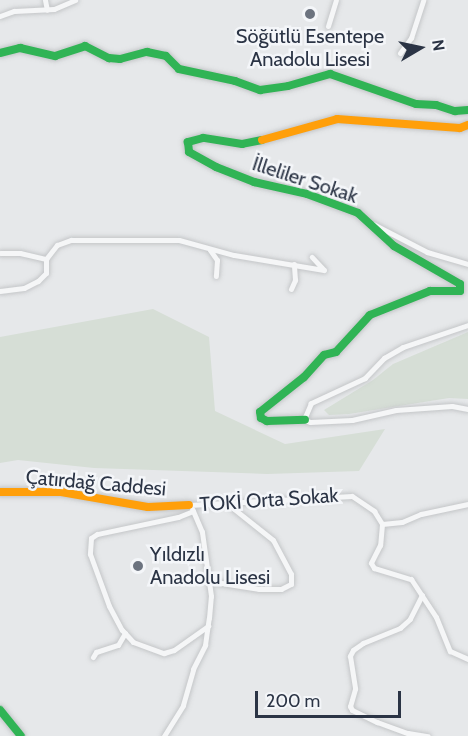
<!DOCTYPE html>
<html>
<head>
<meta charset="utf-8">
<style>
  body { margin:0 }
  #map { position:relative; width:468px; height:736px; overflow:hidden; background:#e6e8ea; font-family:Cabin,sans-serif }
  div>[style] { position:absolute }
  .green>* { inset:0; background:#d6ded6 }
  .roads { filter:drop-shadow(0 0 2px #c4c6c8) drop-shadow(0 0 2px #c4c6c8) }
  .street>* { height:5px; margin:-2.5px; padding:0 2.5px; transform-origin:2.5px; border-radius:2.5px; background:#f5f6f7 }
  .fast>* { height:8px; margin:-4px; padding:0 4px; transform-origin:4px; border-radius:4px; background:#30b455 }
  .slow>* { height:8px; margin:-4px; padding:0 4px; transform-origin:4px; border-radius:4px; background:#ff9f0a }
  .dots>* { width:16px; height:16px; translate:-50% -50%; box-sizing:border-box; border:3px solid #f4f6f9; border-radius:50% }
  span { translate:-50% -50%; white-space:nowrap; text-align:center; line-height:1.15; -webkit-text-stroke:5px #f4f6f9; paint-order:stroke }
  .poi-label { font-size:20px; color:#2b3445 }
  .left { translate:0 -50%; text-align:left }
  .street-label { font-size:20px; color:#2b3445 }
  .north { position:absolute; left:390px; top:18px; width:60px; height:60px; -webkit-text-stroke:4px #f4f6f9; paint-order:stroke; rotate:81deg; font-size:16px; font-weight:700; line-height:24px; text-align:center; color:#2b3445 }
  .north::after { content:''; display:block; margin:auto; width:21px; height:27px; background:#2b3445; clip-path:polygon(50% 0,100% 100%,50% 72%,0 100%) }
  .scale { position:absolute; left:255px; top:691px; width:146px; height:27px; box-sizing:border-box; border:3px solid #2b3445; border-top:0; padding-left:8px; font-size:18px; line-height:21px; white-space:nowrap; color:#2b3445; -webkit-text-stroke:4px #f4f6f9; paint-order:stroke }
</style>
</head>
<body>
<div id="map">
  <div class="green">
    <div style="clip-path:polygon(153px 309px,209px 337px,215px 411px,285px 444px,385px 429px,359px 471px,267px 474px,94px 468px,18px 460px,0 463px,0 337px)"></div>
    <div style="clip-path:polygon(468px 332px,468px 399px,449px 398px,349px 414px,329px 415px,324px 410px,373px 380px,393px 364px)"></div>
  </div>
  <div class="roads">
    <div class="street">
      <div style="left:45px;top:0;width:10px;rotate:79deg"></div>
      <div style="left:0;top:16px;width:15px;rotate:-20deg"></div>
      <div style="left:14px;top:11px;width:40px;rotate:-2.9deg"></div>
      <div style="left:54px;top:9px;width:23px;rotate:-23deg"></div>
      <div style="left:328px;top:26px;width:27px;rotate:-73deg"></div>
      <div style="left:400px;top:53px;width:19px;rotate:-54deg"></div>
      <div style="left:411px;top:38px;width:40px;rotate:-72deg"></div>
      <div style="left:373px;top:224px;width:61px;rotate:27.4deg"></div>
      <div style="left:427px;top:252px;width:43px;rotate:16.3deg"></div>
      <div style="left:210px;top:250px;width:12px;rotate:55deg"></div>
      <div style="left:217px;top:260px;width:16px;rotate:94deg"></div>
      <div style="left:0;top:253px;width:20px"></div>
      <div style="left:20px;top:253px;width:27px;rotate:13deg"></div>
      <div style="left:46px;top:259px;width:18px;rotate:-52deg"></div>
      <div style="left:57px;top:245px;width:15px;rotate:-20deg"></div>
      <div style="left:71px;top:240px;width:108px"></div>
      <div style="left:179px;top:240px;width:57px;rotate:15.3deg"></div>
      <div style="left:234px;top:255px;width:91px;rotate:9.5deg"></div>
      <div style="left:324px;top:270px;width:18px;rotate:-133deg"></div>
      <div style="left:291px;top:289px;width:10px;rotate:-66deg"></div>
      <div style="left:295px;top:280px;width:16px;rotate:-94deg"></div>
      <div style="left:0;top:291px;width:24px;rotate:-7deg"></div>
      <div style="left:24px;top:288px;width:16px;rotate:-27deg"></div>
      <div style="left:38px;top:281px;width:11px;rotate:-45deg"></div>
      <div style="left:46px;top:273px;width:14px;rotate:-90deg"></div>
      <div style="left:468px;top:325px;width:69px;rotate:161.3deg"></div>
      <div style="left:403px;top:347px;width:22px;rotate:150deg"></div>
      <div style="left:384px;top:358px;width:28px;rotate:134deg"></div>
      <div style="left:365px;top:378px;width:60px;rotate:155.2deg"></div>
      <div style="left:311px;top:403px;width:15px;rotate:113deg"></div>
      <div style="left:305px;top:417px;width:3px;rotate:90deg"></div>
      <div style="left:305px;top:420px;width:5px;rotate:22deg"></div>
      <div style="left:310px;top:422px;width:42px;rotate:-2.7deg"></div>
      <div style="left:352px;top:420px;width:45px;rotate:-12.8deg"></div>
      <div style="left:396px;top:410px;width:56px;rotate:-4.1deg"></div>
      <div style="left:452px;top:406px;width:16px;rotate:11deg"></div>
      <div style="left:189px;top:505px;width:163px;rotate:-3.2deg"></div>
      <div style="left:352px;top:496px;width:27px;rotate:34deg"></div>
      <div style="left:374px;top:511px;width:15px;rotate:58deg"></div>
      <div style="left:382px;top:524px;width:21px;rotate:95deg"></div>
      <div style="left:380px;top:545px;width:20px;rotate:117deg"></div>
      <div style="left:371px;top:563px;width:6px;rotate:59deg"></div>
      <div style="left:374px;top:568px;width:39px;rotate:17deg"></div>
      <div style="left:411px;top:579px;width:45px;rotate:56.7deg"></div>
      <div style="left:436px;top:617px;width:37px;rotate:68deg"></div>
      <div style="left:450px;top:651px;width:20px;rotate:24deg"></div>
      <div style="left:193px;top:511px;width:16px;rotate:158deg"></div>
      <div style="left:178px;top:517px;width:83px;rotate:168.1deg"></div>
      <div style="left:97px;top:534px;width:7px;rotate:146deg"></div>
      <div style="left:91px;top:538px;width:16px;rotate:94deg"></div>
      <div style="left:90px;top:554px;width:55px;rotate:69.9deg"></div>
      <div style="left:109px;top:606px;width:27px;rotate:62deg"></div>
      <div style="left:122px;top:630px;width:16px;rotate:47deg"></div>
      <div style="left:133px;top:642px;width:33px;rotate:20deg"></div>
      <div style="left:164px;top:653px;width:10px;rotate:-17deg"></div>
      <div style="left:174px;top:650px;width:42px;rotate:-35.2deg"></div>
      <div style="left:382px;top:524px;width:20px;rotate:-6deg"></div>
      <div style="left:402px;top:522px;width:21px;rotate:-23deg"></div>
      <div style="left:421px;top:514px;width:48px;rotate:-12deg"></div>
      <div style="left:209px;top:581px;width:51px;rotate:9.1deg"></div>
      <div style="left:259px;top:589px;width:22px"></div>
      <div style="left:281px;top:589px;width:11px;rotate:-27deg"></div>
      <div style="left:291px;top:584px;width:10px;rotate:-90deg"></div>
      <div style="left:291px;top:574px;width:38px;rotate:-118deg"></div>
      <div style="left:273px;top:540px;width:56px;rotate:-141.5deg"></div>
      <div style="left:422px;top:595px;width:27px;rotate:117deg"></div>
      <div style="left:410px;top:619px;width:13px;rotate:138deg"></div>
      <div style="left:400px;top:628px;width:40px;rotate:158deg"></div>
      <div style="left:363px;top:643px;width:12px;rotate:145deg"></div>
      <div style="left:353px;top:650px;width:7px;rotate:117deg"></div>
      <div style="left:350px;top:656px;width:33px;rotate:81deg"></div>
      <div style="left:355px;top:689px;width:18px;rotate:106deg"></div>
      <div style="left:350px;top:706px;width:4px;rotate:63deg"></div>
      <div style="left:352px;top:710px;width:28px;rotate:26deg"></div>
      <div style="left:377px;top:722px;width:33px;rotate:20deg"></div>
      <div style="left:408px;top:733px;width:20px;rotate:9deg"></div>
      <div style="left:93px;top:657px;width:6px;rotate:-59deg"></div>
      <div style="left:96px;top:652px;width:23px;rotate:-18deg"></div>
      <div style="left:118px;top:645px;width:14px;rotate:-60deg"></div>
      <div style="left:164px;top:736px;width:36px;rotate:-58deg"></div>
      <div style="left:183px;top:705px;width:37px;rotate:-74deg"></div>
      <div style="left:193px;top:669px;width:27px;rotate:-63deg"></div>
      <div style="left:205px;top:645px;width:27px;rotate:-82deg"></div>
      <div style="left:209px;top:618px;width:22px;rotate:-85deg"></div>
      <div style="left:211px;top:596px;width:65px;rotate:-98deg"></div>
      <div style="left:202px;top:532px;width:25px;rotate:-113deg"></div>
    </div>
    <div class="fast">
      <div style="left:0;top:53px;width:21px;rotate:-14deg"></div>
      <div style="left:20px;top:48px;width:36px;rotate:13deg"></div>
      <div style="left:55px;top:56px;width:32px;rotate:-18deg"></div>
      <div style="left:85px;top:46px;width:27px;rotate:27deg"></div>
      <div style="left:109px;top:58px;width:11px;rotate:5deg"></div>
      <div style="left:120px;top:59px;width:28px;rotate:-15deg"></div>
      <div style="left:147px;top:52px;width:19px;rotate:12deg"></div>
      <div style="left:166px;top:56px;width:18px;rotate:45deg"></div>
      <div style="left:179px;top:69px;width:57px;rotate:12.1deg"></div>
      <div style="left:235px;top:81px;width:27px;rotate:20deg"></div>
      <div style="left:260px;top:90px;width:28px;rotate:-8deg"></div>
      <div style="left:288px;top:86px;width:44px;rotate:-15.9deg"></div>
      <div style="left:330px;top:74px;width:91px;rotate:19.2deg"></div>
      <div style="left:416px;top:104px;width:20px;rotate:3deg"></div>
      <div style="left:436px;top:105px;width:20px;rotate:18deg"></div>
      <div style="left:455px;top:111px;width:13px;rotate:-4deg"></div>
      <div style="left:262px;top:140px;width:20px;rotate:169deg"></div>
      <div style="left:242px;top:144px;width:39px;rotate:-171deg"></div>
      <div style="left:203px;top:138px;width:16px;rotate:165deg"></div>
      <div style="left:188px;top:142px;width:10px;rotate:84deg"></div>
      <div style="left:189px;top:152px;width:31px;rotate:29deg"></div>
      <div style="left:216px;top:167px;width:41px;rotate:21.5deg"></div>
      <div style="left:254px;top:182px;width:54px;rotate:12.8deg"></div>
      <div style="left:307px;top:194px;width:54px;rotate:20.4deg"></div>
      <div style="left:358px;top:213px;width:49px;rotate:42.5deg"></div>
      <div style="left:394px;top:246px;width:76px;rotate:29.9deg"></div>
      <div style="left:460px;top:284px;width:7px;rotate:90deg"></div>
      <div style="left:460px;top:291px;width:30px;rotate:180deg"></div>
      <div style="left:430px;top:291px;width:65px;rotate:158.2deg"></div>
      <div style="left:370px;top:315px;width:50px;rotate:132.6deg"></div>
      <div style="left:336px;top:352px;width:12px;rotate:166deg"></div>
      <div style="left:324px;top:355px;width:30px;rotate:132deg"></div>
      <div style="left:304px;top:377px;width:56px;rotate:141.5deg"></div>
      <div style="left:260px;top:412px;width:6px;rotate:81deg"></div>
      <div style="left:261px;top:418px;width:7px;rotate:27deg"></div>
      <div style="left:267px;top:421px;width:38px;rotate:-2deg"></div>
      <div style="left:0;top:710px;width:33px;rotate:51deg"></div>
    </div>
    <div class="slow">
      <div style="left:262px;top:140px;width:78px;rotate:-15.6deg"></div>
      <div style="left:337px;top:119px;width:123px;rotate:4.2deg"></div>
      <div style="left:460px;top:128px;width:9px;rotate:-21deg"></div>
      <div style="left:0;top:492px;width:61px"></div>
      <div style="left:61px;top:492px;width:88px;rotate:9.8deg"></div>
      <div style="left:148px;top:507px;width:41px;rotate:-2.8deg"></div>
    </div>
  </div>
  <div class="dots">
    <div style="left:310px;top:14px;background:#6c737f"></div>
    <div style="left:138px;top:566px;background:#6c737f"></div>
  </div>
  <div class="poi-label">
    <span style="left:310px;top:48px">Söğütlü Esentepe<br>Anadolu Lisesi</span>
    <span class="left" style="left:150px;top:566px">Yıldızlı<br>Anadolu Lisesi</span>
  </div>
  <div class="street-label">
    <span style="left:305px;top:180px;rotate:18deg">İlleliler Sokak</span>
    <span style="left:96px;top:483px;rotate:5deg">Çatırdağ Caddesi</span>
    <span style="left:269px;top:500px;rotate:-4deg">TOKİ Orta Sokak</span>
  </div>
  <div class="north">N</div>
  <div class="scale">200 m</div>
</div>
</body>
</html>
